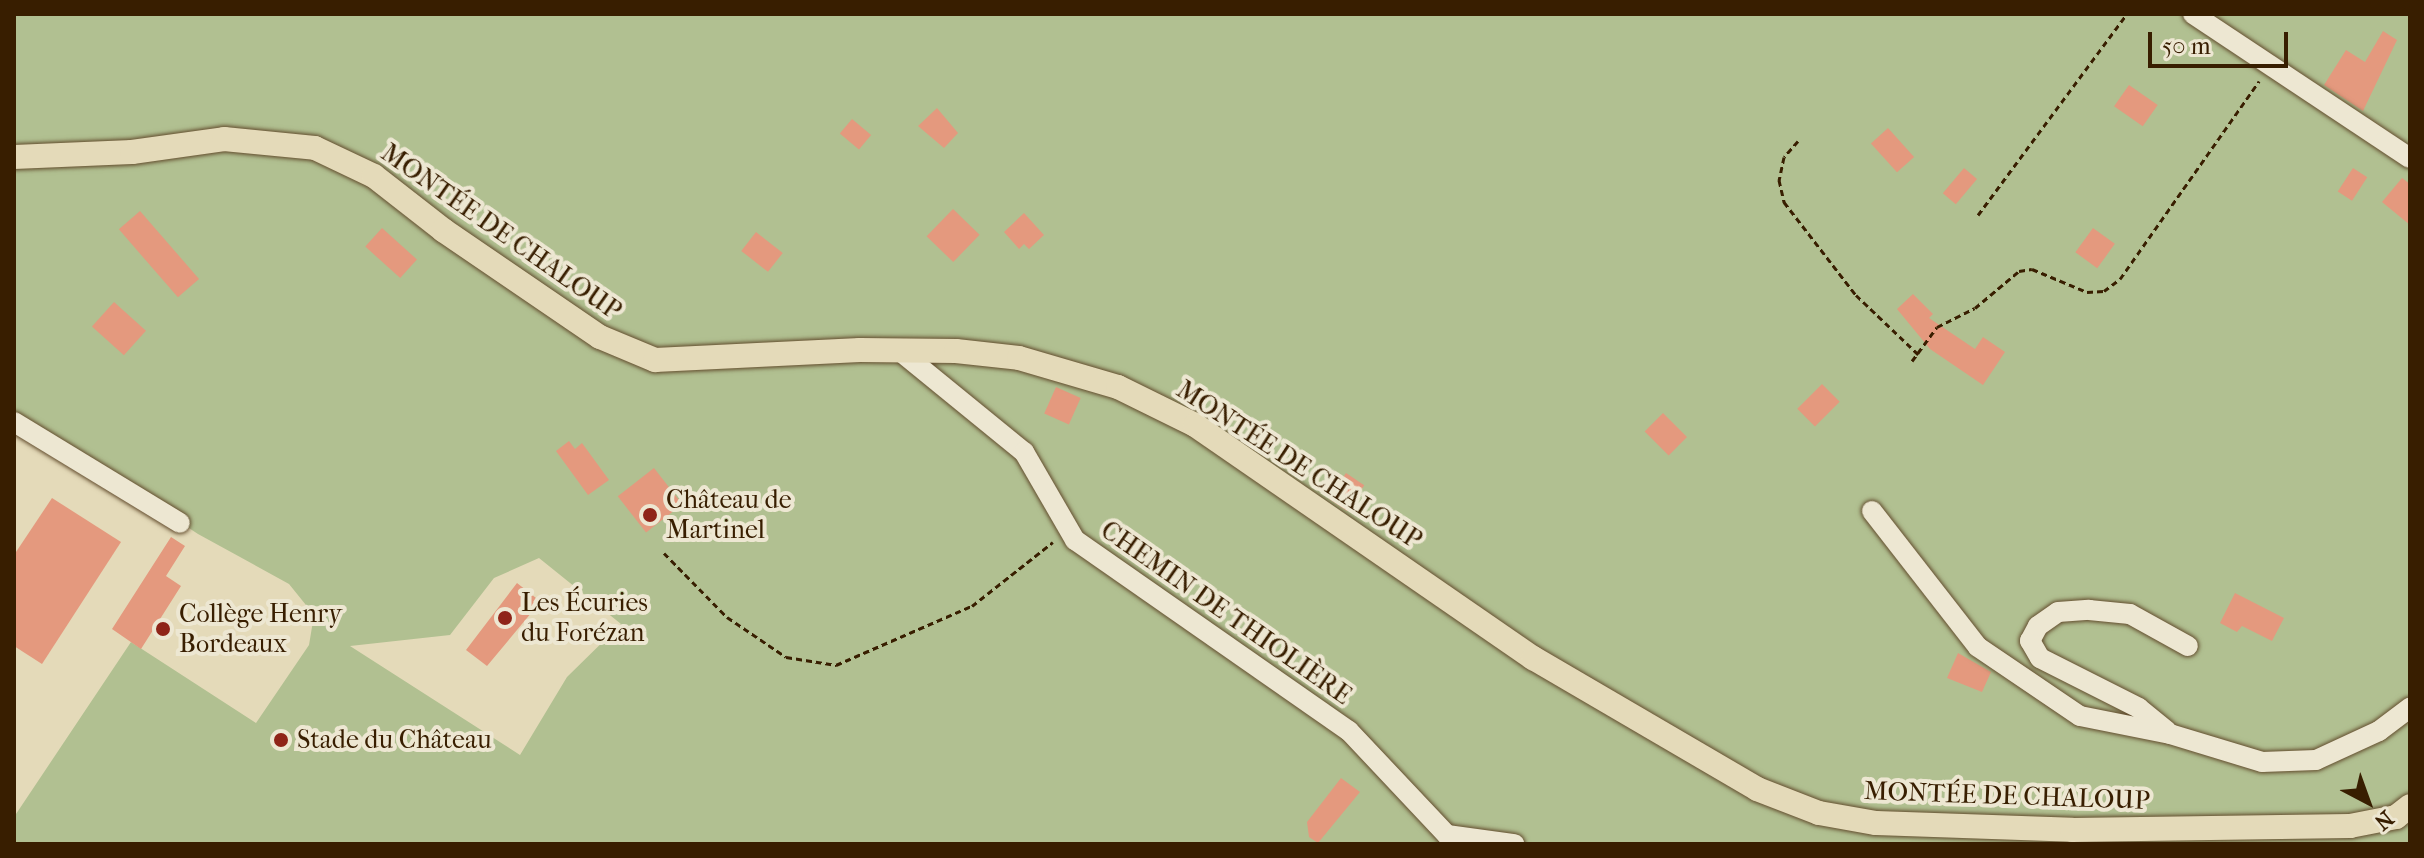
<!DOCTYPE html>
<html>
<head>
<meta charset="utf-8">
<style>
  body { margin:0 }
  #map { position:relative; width:2424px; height:858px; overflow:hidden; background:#e4dab9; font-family:"IM FELL French Canon",serif }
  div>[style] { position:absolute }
  .green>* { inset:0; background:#b1c091 }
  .building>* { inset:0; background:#e4997e; transform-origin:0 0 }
  .path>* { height:3px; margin-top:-1.5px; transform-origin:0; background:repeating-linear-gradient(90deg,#381e00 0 6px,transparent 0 10px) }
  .roads { filter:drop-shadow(0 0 2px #634d2e) drop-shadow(0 0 2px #634d2e) }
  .minor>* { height:20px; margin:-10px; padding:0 10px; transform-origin:10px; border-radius:10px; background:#ede7d2 }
  .major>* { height:24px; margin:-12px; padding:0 12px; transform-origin:12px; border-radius:12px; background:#e4dab9 }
  .dots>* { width:22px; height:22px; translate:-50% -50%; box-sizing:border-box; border:4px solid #ede7d2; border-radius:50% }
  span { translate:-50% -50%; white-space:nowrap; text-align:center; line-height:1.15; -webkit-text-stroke:8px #ede7d2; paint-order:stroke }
  .street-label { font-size:26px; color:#381e00 }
  .poi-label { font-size:26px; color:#381e00 }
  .left { translate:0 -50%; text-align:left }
  .frame { position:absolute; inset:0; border:16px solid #381e00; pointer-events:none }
  .north { position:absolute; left:2328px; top:762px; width:80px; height:80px; -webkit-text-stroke:6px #ede7d2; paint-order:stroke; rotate:139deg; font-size:22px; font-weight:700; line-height:32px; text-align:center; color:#381e00 }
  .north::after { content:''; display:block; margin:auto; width:28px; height:36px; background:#381e00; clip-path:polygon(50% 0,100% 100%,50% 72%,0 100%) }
  .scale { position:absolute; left:2148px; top:32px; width:140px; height:36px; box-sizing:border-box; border:4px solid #381e00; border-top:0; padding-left:10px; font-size:24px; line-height:28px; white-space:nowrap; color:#381e00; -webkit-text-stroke:6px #ede7d2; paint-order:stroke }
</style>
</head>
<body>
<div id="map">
  <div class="green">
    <div style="clip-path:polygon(evenodd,14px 14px,2410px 14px,2410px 844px,14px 844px,14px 817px,131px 642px,256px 723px,309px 645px,314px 615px,289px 584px,198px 534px,14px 413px,14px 14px,539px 558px,621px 624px,567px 677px,520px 755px,350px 646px,450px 635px,494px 578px,539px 558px)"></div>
  </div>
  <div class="building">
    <div style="clip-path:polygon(2383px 31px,2397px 40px,2363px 111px,2324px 85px,2346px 50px,2365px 62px)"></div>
    <div style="left:2129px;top:85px;width:35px;height:26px;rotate:35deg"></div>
    <div style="clip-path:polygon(937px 108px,958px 133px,944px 148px,918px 126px)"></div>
    <div style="left:852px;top:119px;width:25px;height:19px;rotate:40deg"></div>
    <div style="left:1888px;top:128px;width:39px;height:23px;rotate:48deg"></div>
    <div style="left:1964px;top:168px;width:17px;height:33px;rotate:40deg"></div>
    <div style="left:2353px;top:168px;width:17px;height:28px;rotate:33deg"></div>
    <div style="clip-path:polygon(2402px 178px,2410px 184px,2410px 225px,2382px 202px)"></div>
    <div style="left:953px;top:209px;width:37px;height:38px;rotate:44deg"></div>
    <div style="left:140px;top:211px;width:90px;height:28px;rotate:49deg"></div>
    <div style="clip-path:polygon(1024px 213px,1044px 235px,1029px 249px,1024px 244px,1019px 249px,1004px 232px)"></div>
    <div style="left:382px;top:228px;width:47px;height:25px;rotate:42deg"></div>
    <div style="left:2093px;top:228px;width:27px;height:30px;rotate:36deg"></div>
    <div style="left:756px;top:232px;width:34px;height:24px;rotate:38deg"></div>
    <div style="clip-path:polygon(1913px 294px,1933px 314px,1929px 318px,1975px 349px,1983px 337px,2005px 352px,1983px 385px,1930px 349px,1897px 309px)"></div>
    <div style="left:114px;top:302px;width:43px;height:33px;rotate:42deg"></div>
    <div style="left:1822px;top:384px;width:25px;height:35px;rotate:45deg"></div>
    <div style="left:1056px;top:387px;width:27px;height:29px;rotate:24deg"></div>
    <div style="left:1663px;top:413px;width:34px;height:26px;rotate:45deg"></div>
    <div style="clip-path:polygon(569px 441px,575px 449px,582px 443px,609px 480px,588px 495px,556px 451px)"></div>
    <div style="left:654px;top:468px;width:46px;height:46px;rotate:52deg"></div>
    <div style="left:1346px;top:473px;width:22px;height:31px;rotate:34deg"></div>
    <div style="clip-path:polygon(52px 498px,121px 542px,42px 664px,14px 646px,14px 555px)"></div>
    <div style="clip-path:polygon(171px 537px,185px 546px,166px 576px,181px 586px,141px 649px,112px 629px)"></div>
    <div style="clip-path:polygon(517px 583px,536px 598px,533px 602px,537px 606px,487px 666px,466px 650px)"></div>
    <div style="clip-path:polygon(2235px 593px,2284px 618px,2272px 641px,2242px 626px,2237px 632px,2220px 623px)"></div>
    <div style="clip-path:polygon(1958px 653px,1991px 672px,1982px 692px,1947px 678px)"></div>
    <div style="clip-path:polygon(1341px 778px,1360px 792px,1318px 843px,1309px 837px,1307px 822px)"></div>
  </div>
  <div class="path">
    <div style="left:1798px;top:141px;width:21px;rotate:131deg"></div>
    <div style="left:1784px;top:157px;width:24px;rotate:102deg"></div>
    <div style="left:1779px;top:180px;width:23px;rotate:77deg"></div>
    <div style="left:1784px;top:202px;width:118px;rotate:52.3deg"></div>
    <div style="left:1856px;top:295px;width:86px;rotate:43.6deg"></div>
    <div style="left:1978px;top:215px;width:250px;rotate:-53.5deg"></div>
    <div style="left:1912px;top:361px;width:42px;rotate:-53.7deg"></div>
    <div style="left:1937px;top:327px;width:42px;rotate:-26.6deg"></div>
    <div style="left:1975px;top:308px;width:57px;rotate:-40.1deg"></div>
    <div style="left:2019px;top:271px;width:13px;rotate:-9deg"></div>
    <div style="left:2032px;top:269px;width:60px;rotate:22.7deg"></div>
    <div style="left:2087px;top:292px;width:17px;rotate:-3deg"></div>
    <div style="left:2104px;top:291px;width:20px;rotate:-37deg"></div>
    <div style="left:2120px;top:279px;width:242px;rotate:-54.9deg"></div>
    <div style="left:664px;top:553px;width:90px;rotate:45.5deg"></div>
    <div style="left:727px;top:617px;width:71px;rotate:34.1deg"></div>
    <div style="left:786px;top:657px;width:51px;rotate:9.1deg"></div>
    <div style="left:836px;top:665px;width:148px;rotate:-23.5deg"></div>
    <div style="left:972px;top:606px;width:103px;rotate:-38.3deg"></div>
  </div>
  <div class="roads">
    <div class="minor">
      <div style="left:2193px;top:14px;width:260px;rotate:33.6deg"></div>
      <div style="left:900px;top:351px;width:160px;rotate:39.2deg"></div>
      <div style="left:1024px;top:452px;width:102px;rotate:59.9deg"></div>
      <div style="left:1075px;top:540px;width:334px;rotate:34.9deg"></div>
      <div style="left:1349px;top:731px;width:143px;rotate:46.7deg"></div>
      <div style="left:1447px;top:835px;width:68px;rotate:7.7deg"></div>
      <div style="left:14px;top:422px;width:194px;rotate:31.3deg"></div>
      <div style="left:1872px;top:511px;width:172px;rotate:52.1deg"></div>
      <div style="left:1978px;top:647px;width:123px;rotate:34.1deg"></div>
      <div style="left:2080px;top:716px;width:92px;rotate:11.3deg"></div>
      <div style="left:2170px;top:734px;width:96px;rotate:16.9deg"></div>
      <div style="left:2262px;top:762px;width:54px;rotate:-2.1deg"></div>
      <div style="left:2316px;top:760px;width:69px;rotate:-24.7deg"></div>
      <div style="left:2379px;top:731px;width:39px;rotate:-37deg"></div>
      <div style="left:2167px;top:731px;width:36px;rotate:-141deg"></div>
      <div style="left:2139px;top:708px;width:111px;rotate:-153.2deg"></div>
      <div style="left:2040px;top:658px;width:20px;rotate:-120deg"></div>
      <div style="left:2030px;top:641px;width:17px;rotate:-62deg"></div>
      <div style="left:2038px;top:626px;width:24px;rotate:-35deg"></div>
      <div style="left:2058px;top:612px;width:31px;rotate:-4deg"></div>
      <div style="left:2089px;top:610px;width:41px;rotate:5.6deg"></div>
      <div style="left:2130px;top:614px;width:66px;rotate:28.9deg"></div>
    </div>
    <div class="major">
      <div style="left:14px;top:157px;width:118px;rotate:-2.4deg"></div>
      <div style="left:132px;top:152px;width:93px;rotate:-8deg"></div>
      <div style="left:224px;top:139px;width:91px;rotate:5.6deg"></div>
      <div style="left:315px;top:148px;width:65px;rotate:25.4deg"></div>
      <div style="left:374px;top:176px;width:88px;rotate:38deg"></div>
      <div style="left:443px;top:230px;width:190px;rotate:34.3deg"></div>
      <div style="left:600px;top:337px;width:60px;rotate:22.7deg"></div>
      <div style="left:655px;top:360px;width:205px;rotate:-2.8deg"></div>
      <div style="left:860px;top:350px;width:96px;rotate:0.6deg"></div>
      <div style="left:956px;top:351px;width:63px;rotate:6.3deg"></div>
      <div style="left:1019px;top:358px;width:103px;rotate:16.3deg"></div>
      <div style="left:1118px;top:387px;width:86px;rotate:26.3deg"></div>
      <div style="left:1195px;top:425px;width:411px;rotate:34.6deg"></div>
      <div style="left:1533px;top:658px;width:259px;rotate:30.3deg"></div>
      <div style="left:1757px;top:789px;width:66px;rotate:21.2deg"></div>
      <div style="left:1819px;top:813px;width:58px;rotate:10deg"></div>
      <div style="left:1876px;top:823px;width:196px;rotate:2deg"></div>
      <div style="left:2072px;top:830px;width:278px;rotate:-0.8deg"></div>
      <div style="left:2350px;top:826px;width:47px;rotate:-11.1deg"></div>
      <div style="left:2396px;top:817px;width:18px;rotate:-38deg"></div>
    </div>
  </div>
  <div class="dots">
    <div style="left:650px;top:515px;background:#8f2418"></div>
    <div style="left:505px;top:618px;background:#8f2418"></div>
    <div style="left:163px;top:629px;background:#8f2418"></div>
    <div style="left:281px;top:740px;background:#8f2418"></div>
  </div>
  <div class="street-label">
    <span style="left:501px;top:232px;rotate:35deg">MONTÉE DE CHALOUP</span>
    <span style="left:1299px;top:465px;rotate:33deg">MONTÉE DE CHALOUP</span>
    <span style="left:1226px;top:613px;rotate:35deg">CHEMIN DE THIOLIÈRE</span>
    <span style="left:2007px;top:796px;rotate:2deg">MONTÉE DE CHALOUP</span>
  </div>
  <div class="poi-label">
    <span class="left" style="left:666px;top:515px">Château de<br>Martinel</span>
    <span class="left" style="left:521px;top:618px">Les Écuries<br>du Forézan</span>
    <span class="left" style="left:179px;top:629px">Collège Henry<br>Bordeaux</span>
    <span class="left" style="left:297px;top:740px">Stade du Château</span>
  </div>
  <div class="frame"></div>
  <div class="north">N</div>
  <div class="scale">50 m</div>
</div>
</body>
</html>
